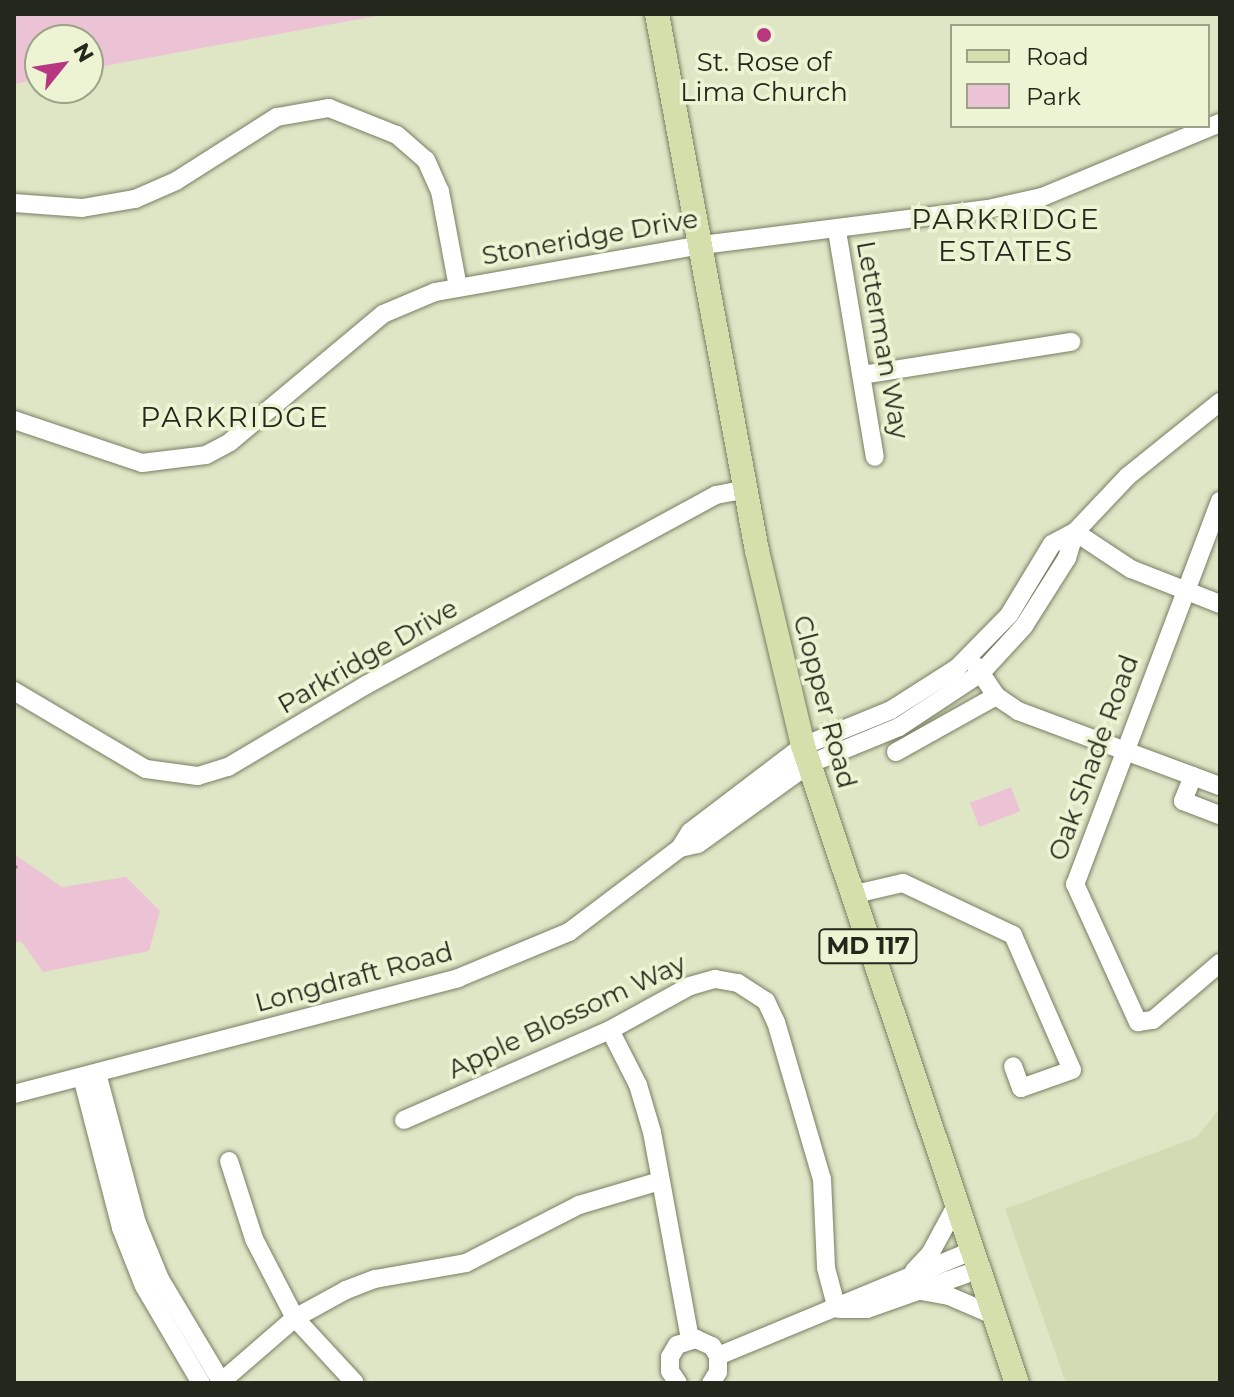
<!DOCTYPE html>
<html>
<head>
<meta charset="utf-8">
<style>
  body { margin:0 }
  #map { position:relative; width:1234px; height:1397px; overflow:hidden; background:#dfe6c6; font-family:Montserrat,sans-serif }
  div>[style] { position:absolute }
  .built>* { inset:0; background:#d2dbb4 }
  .green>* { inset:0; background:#ecc3d5; transform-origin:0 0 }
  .stream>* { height:4px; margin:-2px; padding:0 2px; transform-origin:2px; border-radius:2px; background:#ac8194 }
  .roads { filter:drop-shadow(0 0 2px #787f62) drop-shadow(0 0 2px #787f62) }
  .minor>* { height:18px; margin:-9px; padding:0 9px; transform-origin:9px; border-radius:9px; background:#fff }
  .major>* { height:24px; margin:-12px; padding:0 12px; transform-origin:12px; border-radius:12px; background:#d5dfac }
  .dots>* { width:22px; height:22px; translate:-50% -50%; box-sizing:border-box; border:4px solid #ecf4d3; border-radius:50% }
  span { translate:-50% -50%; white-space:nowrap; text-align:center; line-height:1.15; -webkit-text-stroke:7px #ecf4d3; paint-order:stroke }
  .shield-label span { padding:2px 6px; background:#ecf4d3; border:2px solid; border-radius:6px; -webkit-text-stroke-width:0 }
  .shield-label { font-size:24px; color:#24271b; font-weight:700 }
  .poi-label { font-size:26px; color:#24271b }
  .street-label { font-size:26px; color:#24271b }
  .neighbourhood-label { font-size:28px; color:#24271b; letter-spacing:2px }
  .frame { position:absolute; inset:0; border:16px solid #24271b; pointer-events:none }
  .legend { position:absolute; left:950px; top:24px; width:260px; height:104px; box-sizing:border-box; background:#ecf4d3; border:2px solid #9ca289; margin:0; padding:10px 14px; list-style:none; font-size:24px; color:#24271b }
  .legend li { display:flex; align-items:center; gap:16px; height:40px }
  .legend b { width:40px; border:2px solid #9ca289 }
  .north { position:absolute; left:24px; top:24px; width:80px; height:80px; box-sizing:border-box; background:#ecf4d3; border:2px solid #9ca289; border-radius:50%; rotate:60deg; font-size:22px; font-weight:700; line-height:32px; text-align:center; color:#24271b }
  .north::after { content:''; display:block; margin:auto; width:28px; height:36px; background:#b83780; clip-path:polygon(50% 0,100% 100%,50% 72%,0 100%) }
</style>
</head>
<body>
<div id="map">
  <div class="built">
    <div style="clip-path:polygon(1220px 1108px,1220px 1383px,1066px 1383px,1005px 1209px,1197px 1137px)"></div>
  </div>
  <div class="green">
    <div style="clip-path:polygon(14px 14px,387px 14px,88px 69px,88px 40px,40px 40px,40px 79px,14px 84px)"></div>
    <div style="left:1011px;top:787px;width:26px;height:44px;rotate:69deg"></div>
    <div style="clip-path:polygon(14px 854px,62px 887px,126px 877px,160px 911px,149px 951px,43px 972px,21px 941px,14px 944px)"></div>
  </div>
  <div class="stream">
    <div style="left:14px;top:868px;width:2px;rotate:-27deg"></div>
  </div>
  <div class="roads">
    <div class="minor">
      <div style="left:14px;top:203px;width:68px;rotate:4.2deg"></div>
      <div style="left:82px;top:208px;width:54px;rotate:-9.6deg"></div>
      <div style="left:135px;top:199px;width:45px;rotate:-23.7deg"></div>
      <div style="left:176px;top:181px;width:120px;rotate:-32.4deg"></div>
      <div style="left:277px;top:117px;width:53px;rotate:-9.8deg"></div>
      <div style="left:329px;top:108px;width:73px;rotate:21.7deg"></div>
      <div style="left:397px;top:135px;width:38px;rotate:41deg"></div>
      <div style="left:426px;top:160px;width:34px;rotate:66deg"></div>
      <div style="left:440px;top:191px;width:98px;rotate:79.4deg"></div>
      <div style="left:837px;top:231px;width:229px;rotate:80.5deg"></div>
      <div style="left:862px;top:375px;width:212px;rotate:-9deg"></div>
      <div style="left:14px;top:420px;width:135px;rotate:18.6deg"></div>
      <div style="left:142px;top:463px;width:64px;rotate:-7.1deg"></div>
      <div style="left:206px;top:455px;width:27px;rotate:-28deg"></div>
      <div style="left:230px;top:442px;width:199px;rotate:-39.9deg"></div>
      <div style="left:383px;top:314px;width:56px;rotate:-22.9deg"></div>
      <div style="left:435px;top:292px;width:271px;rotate:-10deg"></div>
      <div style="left:702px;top:245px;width:288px;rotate:-7.2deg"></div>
      <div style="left:988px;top:209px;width:55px;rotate:-12.5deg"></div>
      <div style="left:1042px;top:197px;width:193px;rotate:-22.6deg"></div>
      <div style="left:1220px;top:501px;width:410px;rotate:110.7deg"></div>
      <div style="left:1075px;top:884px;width:152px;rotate:65.5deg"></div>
      <div style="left:1138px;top:1022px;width:15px;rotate:-8deg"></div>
      <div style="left:1153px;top:1020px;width:88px;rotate:-40.4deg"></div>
      <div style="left:1075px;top:532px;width:67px;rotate:33.5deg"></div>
      <div style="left:1131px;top:569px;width:96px;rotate:21.5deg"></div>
      <div style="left:976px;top:666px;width:36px;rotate:56deg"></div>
      <div style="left:996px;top:696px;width:27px;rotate:34deg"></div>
      <div style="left:1018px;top:711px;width:215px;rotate:20.4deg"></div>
      <div style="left:14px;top:691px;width:153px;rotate:30.6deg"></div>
      <div style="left:146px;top:769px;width:52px;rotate:7.7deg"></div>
      <div style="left:198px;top:776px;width:31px;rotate:-17deg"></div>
      <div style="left:228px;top:767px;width:161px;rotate:-30.7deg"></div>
      <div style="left:366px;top:685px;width:398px;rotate:-28.5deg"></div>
      <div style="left:716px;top:495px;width:31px;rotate:-11deg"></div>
      <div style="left:896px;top:752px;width:115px;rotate:-29.2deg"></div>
      <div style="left:1193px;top:776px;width:27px;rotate:112deg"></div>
      <div style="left:1183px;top:801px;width:40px;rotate:21deg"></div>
      <div style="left:680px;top:848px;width:19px;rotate:-58deg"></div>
      <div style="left:690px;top:832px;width:142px;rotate:-37.3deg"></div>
      <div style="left:803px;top:746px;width:95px;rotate:-22.2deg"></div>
      <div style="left:891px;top:710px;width:78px;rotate:-32.5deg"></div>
      <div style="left:957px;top:668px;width:74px;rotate:-45.5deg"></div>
      <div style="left:1009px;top:615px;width:83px;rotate:-58.8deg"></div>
      <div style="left:1052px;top:544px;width:26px;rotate:-28deg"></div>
      <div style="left:1075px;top:532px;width:77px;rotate:-46.6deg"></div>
      <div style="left:1128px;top:476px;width:118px;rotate:-38.8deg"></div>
      <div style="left:851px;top:895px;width:53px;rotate:-13deg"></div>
      <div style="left:903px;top:883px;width:122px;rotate:25.3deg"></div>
      <div style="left:1013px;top:935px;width:147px;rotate:66.4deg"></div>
      <div style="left:1072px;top:1070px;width:54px;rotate:160.6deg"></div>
      <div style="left:1021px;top:1088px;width:23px;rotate:-110deg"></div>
      <div style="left:610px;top:1030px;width:62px;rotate:63deg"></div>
      <div style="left:638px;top:1085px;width:49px;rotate:73.4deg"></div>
      <div style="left:652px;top:1132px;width:210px;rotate:79.6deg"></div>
      <div style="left:97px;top:1073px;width:155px;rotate:75.1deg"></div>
      <div style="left:137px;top:1223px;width:61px;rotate:67.7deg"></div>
      <div style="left:160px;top:1279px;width:121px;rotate:59.2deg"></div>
      <div style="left:82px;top:1077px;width:156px;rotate:75.5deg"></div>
      <div style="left:121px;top:1228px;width:62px;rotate:68.4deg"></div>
      <div style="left:144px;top:1286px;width:113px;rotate:59.6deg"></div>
      <div style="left:14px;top:1094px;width:459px;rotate:-14.6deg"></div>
      <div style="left:458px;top:978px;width:120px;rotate:-22.5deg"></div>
      <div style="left:569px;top:932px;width:139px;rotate:-37.1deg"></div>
      <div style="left:680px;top:848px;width:18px;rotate:-13deg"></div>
      <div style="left:698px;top:844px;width:137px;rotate:-35.8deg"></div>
      <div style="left:809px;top:764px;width:97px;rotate:-22.3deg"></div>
      <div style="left:899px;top:727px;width:98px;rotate:-33.4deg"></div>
      <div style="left:981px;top:673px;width:64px;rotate:-47.5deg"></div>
      <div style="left:1024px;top:626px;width:80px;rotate:-57.7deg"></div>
      <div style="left:1067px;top:558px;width:27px;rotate:-73deg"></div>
      <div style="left:404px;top:1120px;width:225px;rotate:-23.6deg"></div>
      <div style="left:610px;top:1030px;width:91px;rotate:-28.8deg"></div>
      <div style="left:690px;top:986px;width:26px;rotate:-16deg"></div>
      <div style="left:715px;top:979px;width:23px;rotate:10deg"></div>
      <div style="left:738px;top:983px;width:33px;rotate:33deg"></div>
      <div style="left:766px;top:1001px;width:23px;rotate:65deg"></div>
      <div style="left:776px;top:1022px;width:164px;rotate:73.7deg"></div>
      <div style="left:822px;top:1179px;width:89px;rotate:87.4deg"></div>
      <div style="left:826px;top:1268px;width:42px;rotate:75deg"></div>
      <div style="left:229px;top:1161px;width:82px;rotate:72.2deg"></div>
      <div style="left:254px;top:1239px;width:89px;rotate:62.6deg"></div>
      <div style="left:295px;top:1318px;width:88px;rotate:47.3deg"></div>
      <div style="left:914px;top:1271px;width:23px;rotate:-47deg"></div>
      <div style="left:930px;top:1254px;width:55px;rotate:-61.6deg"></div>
      <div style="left:921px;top:1291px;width:28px;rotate:10deg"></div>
      <div style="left:949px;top:1296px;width:48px;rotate:23.4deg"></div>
      <div style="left:840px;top:1309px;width:27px"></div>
      <div style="left:867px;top:1309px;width:118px;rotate:-19.4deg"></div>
      <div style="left:718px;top:1356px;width:274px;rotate:-22.5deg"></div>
      <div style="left:221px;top:1382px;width:98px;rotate:-40.9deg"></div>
      <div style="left:295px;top:1318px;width:58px;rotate:-28.8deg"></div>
      <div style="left:346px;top:1290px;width:31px;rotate:-21deg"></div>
      <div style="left:375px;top:1279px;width:92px;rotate:-10deg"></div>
      <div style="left:466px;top:1263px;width:127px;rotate:-27.2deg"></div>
      <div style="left:579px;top:1205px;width:84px;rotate:-16.5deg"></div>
      <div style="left:678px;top:1383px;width:14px;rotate:-124deg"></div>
      <div style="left:670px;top:1371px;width:14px;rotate:-90deg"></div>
      <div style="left:670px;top:1357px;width:14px;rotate:-60deg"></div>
      <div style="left:677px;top:1345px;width:20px;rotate:-18deg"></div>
      <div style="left:696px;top:1339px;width:17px;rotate:24deg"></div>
      <div style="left:712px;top:1346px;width:12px;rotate:59deg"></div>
      <div style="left:718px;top:1356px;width:16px;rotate:90deg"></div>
      <div style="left:718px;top:1372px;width:13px;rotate:122deg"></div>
    </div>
    <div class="major">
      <div style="left:657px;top:14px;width:546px;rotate:79.45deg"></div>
      <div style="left:757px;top:551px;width:200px;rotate:76.7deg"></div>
      <div style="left:803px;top:746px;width:672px;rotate:71.43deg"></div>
    </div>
  </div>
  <div class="dots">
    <div style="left:764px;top:35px;background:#b83780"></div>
  </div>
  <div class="shield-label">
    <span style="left:868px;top:946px">MD 117</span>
  </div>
  <div class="poi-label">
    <span style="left:764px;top:78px">St. Rose of<br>Lima Church</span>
  </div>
  <div class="street-label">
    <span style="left:590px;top:238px;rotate:-10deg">Stoneridge Drive</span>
    <span style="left:882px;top:340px;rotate:80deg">Letterman Way</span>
    <span style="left:368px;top:657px;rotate:-30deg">Parkridge Drive</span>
    <span style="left:824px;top:702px;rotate:75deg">Clopper Road</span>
    <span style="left:1094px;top:758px;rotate:-70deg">Oak Shade Road</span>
    <span style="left:354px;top:978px;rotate:-15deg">Longdraft Road</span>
    <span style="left:567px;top:1017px;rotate:-25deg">Apple Blossom Way</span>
  </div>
  <div class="neighbourhood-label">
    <span style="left:1006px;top:235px">PARKRIDGE<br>ESTATES</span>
    <span style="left:235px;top:417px">PARKRIDGE</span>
  </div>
  <div class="frame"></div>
  <ul class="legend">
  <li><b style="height:10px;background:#d5dfac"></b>Road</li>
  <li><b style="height:22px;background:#ecc3d5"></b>Park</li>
  </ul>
  <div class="north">N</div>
</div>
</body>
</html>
